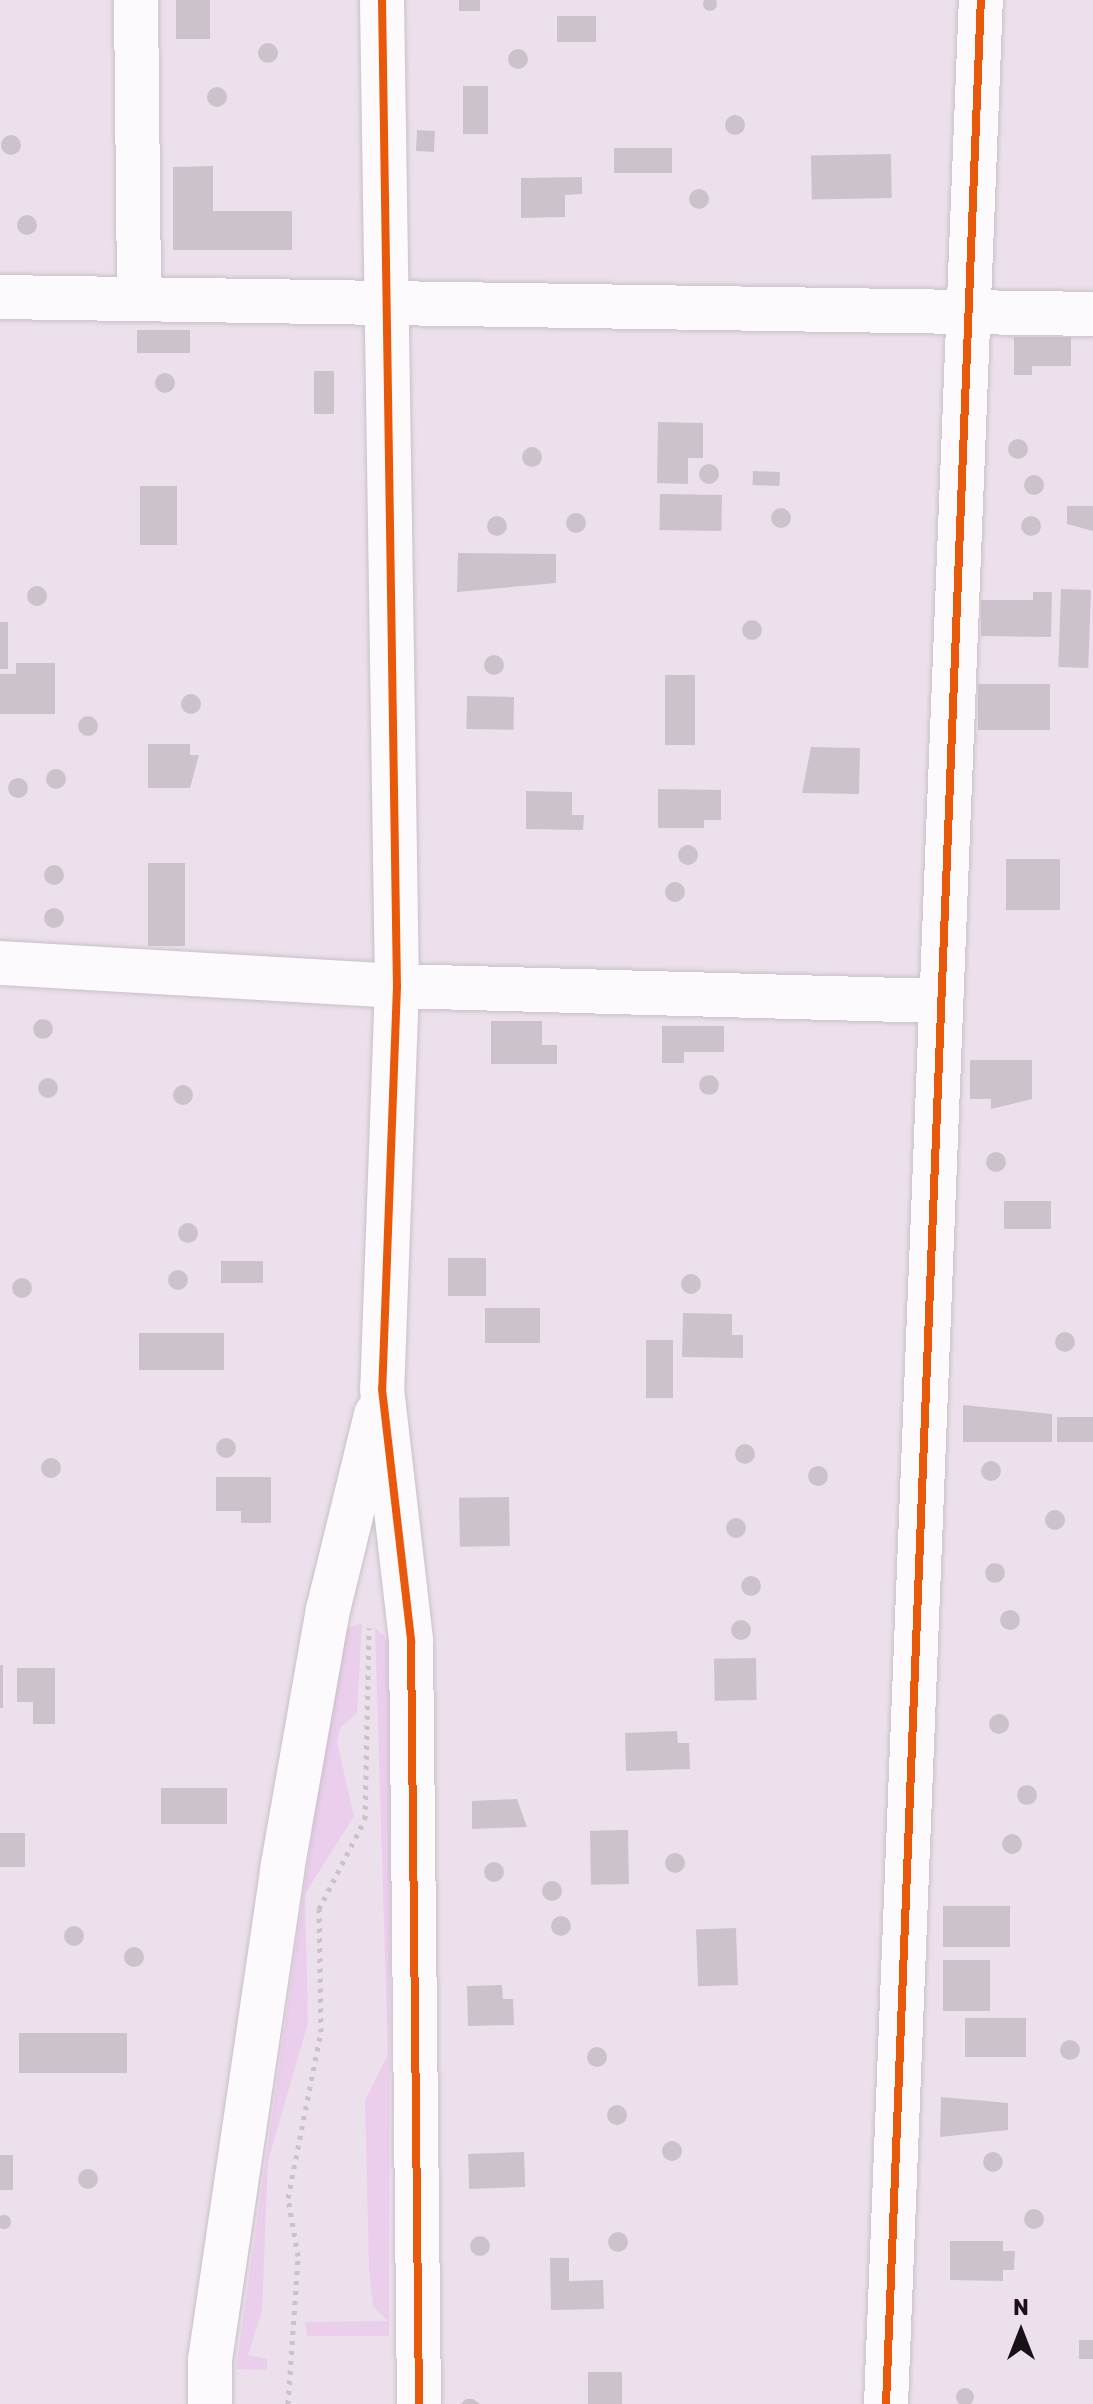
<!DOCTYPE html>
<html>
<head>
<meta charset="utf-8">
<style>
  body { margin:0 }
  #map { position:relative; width:1093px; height:2404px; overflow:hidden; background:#ece0ec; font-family:Rubik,sans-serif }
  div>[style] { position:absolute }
  .green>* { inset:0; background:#ebceec }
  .building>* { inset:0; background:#ccc2cc; transform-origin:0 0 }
  .round { border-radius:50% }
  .path>* { height:5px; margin-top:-2.5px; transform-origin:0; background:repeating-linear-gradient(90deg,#c7c3c7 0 4px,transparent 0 10px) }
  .roads { filter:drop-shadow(0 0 2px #c8bfc8) drop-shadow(0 0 2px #c8bfc8) }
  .minor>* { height:44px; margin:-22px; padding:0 22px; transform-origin:22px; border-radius:22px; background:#fcfafc }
  .cycleway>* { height:8px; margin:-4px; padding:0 4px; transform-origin:4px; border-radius:4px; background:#e8590c }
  span { translate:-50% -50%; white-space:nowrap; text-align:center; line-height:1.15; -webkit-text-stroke:6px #f1dbf1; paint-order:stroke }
  .north { position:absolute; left:981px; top:2292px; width:80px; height:80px; -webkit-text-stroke:6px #f1dbf1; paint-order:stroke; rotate:0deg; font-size:22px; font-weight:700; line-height:32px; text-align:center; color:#181118 }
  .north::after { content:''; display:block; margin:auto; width:28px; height:36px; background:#181118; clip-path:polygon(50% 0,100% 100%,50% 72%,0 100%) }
</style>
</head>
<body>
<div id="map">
  <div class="green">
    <div style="clip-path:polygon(362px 1623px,357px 1713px,340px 1728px,337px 1742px,354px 1816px,305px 1894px,308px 2023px,268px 2161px,262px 2311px,248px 2355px,267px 2359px,267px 2370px,236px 2369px,335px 1674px,344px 1630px)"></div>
    <div style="clip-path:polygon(375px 1627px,391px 1644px,389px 2336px,307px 2336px,305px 2322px,388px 2321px,373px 2306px,369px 2268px,365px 2101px,388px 2054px)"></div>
  </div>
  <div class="building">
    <div class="round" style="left:703px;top:-3px;width:14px;height:14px"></div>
    <div style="left:176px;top:0;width:34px;height:39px"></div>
    <div style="left:459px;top:0;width:21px;height:11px"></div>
    <div style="left:596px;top:16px;width:26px;height:39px;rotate:90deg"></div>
    <div class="round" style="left:258px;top:43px;width:20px;height:20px"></div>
    <div class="round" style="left:508px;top:49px;width:20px;height:20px"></div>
    <div style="left:463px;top:86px;width:25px;height:48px"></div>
    <div class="round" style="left:207px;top:87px;width:20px;height:20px"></div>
    <div class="round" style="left:725px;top:115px;width:20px;height:20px"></div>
    <div style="left:417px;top:130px;width:18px;height:21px;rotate:3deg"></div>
    <div class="round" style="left:1px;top:135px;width:20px;height:20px"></div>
    <div style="left:614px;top:148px;width:58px;height:25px"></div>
    <div style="left:891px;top:154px;width:44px;height:80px;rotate:89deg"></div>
    <div style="clip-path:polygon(213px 166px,213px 211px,292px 211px,292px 250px,173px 250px,173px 167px)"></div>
    <div style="clip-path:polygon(582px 177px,582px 194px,565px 195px,565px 217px,521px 218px,521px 178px)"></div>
    <div class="round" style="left:689px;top:189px;width:20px;height:20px"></div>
    <div class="round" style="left:17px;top:215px;width:20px;height:20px"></div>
    <div style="left:137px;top:330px;width:53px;height:23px"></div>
    <div style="clip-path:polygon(1014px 337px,1071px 337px,1071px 366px,1032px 366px,1032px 375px,1014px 375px)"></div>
    <div style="left:314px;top:371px;width:20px;height:43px"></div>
    <div class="round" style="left:155px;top:373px;width:20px;height:20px"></div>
    <div style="clip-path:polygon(658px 422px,703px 423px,703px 458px,688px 458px,688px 484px,657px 483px)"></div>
    <div class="round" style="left:1008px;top:439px;width:20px;height:20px"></div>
    <div class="round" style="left:522px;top:447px;width:20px;height:20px"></div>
    <div class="round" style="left:699px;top:464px;width:20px;height:20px"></div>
    <div style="left:753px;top:471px;width:27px;height:14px;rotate:2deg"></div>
    <div class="round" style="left:1024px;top:475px;width:20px;height:20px"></div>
    <div style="left:140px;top:486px;width:37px;height:59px"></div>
    <div style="left:660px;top:494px;width:62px;height:36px;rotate:1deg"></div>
    <div style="clip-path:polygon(1067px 506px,1093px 506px,1093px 531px,1067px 524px)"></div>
    <div class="round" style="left:771px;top:508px;width:20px;height:20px"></div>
    <div class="round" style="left:566px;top:513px;width:20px;height:20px"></div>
    <div class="round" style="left:1021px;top:516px;width:20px;height:20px"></div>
    <div class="round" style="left:487px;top:516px;width:20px;height:20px"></div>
    <div style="clip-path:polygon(458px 553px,556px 554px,556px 583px,457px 592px)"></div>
    <div class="round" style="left:27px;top:586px;width:20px;height:20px"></div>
    <div style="left:1061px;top:589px;width:30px;height:78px;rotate:2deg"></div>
    <div style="clip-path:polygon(1033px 592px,1052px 592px,1051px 637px,981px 636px,981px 600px,1033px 600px)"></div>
    <div class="round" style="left:742px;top:620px;width:20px;height:20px"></div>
    <div style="left:0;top:622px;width:8px;height:47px"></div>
    <div class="round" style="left:484px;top:655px;width:20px;height:20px"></div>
    <div style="clip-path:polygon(16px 663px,55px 663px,55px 714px,0 714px,0 674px,16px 674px)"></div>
    <div style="left:665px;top:675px;width:30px;height:70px"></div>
    <div style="left:978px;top:684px;width:72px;height:46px"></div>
    <div class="round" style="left:181px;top:694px;width:20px;height:20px"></div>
    <div style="left:467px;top:696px;width:47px;height:33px;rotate:1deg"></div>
    <div class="round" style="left:78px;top:716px;width:20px;height:20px"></div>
    <div style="clip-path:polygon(148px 744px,190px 744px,190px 755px,199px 755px,190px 788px,148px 788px)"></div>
    <div style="clip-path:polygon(811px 747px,860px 748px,859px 794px,802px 793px)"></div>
    <div class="round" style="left:46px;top:769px;width:20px;height:20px"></div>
    <div class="round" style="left:8px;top:778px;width:20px;height:20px"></div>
    <div style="clip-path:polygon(658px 789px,721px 790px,721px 820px,704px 820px,704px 828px,658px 828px)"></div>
    <div style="clip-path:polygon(526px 791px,572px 792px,572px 815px,584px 815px,583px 830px,526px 829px)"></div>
    <div class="round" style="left:678px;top:845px;width:20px;height:20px"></div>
    <div style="left:1006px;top:859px;width:54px;height:51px"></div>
    <div style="left:148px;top:863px;width:37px;height:83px"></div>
    <div class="round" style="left:44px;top:865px;width:20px;height:20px"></div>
    <div class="round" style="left:665px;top:882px;width:20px;height:20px"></div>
    <div class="round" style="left:44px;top:908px;width:20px;height:20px"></div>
    <div class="round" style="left:33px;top:1019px;width:20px;height:20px"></div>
    <div style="clip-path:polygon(491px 1021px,542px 1021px,542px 1045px,557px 1045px,557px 1064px,491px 1064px)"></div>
    <div style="clip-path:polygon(662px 1026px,724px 1026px,724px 1052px,684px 1052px,684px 1063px,662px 1063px)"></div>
    <div style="clip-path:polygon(970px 1060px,1032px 1060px,1032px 1099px,991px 1109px,991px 1099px,970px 1099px)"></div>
    <div class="round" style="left:699px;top:1075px;width:20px;height:20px"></div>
    <div class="round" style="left:38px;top:1078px;width:20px;height:20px"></div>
    <div class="round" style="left:173px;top:1085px;width:20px;height:20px"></div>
    <div class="round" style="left:986px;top:1152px;width:20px;height:20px"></div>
    <div style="left:1004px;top:1201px;width:47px;height:28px"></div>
    <div class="round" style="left:178px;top:1223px;width:20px;height:20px"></div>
    <div style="left:448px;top:1258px;width:38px;height:38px"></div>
    <div style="left:221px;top:1261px;width:42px;height:22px"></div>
    <div class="round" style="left:168px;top:1270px;width:20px;height:20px"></div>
    <div class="round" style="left:681px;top:1274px;width:20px;height:20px"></div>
    <div class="round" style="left:12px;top:1278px;width:20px;height:20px"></div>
    <div style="left:485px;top:1308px;width:55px;height:35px"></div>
    <div style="clip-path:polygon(683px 1313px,732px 1314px,732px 1335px,743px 1335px,743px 1358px,682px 1357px)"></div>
    <div class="round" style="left:1055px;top:1332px;width:20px;height:20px"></div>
    <div style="left:139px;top:1333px;width:85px;height:37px"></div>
    <div style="left:646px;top:1340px;width:27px;height:58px"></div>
    <div style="clip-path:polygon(963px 1405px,1052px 1414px,1052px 1442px,963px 1442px)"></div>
    <div style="left:1057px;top:1417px;width:36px;height:25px"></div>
    <div class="round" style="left:216px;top:1438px;width:20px;height:20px"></div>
    <div class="round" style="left:735px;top:1444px;width:20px;height:20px"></div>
    <div class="round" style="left:41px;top:1458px;width:20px;height:20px"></div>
    <div class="round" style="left:981px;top:1461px;width:20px;height:20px"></div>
    <div class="round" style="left:808px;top:1466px;width:20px;height:20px"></div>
    <div style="clip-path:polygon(216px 1477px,271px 1477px,271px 1523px,241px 1523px,241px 1511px,216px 1511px)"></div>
    <div style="left:509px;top:1497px;width:49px;height:50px;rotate:89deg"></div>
    <div class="round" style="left:1045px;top:1510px;width:20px;height:20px"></div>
    <div class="round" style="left:726px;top:1518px;width:20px;height:20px"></div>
    <div class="round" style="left:985px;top:1563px;width:20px;height:20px"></div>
    <div class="round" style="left:741px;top:1576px;width:20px;height:20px"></div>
    <div class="round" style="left:1000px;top:1610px;width:20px;height:20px"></div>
    <div class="round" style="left:731px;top:1620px;width:20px;height:20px"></div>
    <div style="left:756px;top:1658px;width:42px;height:42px;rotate:89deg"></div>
    <div style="left:0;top:1665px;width:3px;height:43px"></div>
    <div style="clip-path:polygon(17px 1668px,55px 1668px,55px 1724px,33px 1724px,33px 1702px,17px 1702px)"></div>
    <div class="round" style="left:989px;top:1714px;width:20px;height:20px"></div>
    <div style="clip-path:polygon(677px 1731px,678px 1743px,689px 1743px,690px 1769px,626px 1771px,625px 1733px)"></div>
    <div class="round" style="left:1017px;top:1785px;width:20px;height:20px"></div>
    <div style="left:161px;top:1788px;width:66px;height:36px"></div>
    <div style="clip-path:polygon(517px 1799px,527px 1827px,472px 1829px,472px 1801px)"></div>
    <div style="left:628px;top:1830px;width:54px;height:38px;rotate:89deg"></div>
    <div style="left:0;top:1833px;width:25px;height:34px"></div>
    <div class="round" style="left:1002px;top:1834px;width:20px;height:20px"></div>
    <div class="round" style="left:665px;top:1853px;width:20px;height:20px"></div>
    <div class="round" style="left:484px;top:1862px;width:20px;height:20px"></div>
    <div class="round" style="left:542px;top:1881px;width:20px;height:20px"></div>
    <div style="left:943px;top:1906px;width:67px;height:41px"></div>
    <div class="round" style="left:551px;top:1916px;width:20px;height:20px"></div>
    <div class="round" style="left:64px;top:1926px;width:20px;height:20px"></div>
    <div style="left:736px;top:1928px;width:57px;height:40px;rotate:88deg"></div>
    <div class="round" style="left:124px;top:1947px;width:20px;height:20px"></div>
    <div style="left:943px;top:1960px;width:47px;height:51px"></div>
    <div style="clip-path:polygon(502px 1985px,503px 1999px,513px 1999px,514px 2025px,468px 2026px,467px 1986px)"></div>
    <div style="left:965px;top:2018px;width:61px;height:39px"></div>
    <div style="left:19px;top:2033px;width:108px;height:40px"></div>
    <div class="round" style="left:1060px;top:2040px;width:20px;height:20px"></div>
    <div class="round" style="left:587px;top:2047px;width:20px;height:20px"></div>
    <div style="clip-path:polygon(941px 2097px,1008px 2103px,1008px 2130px,940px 2137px)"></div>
    <div class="round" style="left:607px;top:2105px;width:20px;height:20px"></div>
    <div class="round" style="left:662px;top:2141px;width:20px;height:20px"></div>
    <div class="round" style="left:983px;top:2152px;width:20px;height:20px"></div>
    <div style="left:524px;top:2152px;width:35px;height:56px;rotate:88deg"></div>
    <div style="left:0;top:2155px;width:13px;height:35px"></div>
    <div class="round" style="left:78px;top:2169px;width:20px;height:20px"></div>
    <div class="round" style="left:1024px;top:2209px;width:20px;height:20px"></div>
    <div class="round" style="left:-3px;top:2215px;width:14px;height:14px"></div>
    <div class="round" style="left:608px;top:2232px;width:20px;height:20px"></div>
    <div class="round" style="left:470px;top:2236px;width:20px;height:20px"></div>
    <div style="clip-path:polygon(950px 2241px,1003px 2241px,1003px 2251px,1015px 2251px,1014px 2270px,1003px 2270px,1003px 2281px,950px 2280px)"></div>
    <div style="clip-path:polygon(550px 2258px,569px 2258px,569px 2281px,603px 2280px,604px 2309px,551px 2310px)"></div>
    <div style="left:1079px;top:2340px;width:14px;height:19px"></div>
    <div style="left:588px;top:2372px;width:34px;height:32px"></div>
    <div class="round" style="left:956px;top:2388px;width:18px;height:18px"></div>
    <div style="clip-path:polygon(473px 2399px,480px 2404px,461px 2404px,466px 2399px)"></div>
  </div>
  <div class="path">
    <div style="left:288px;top:2404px;width:148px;rotate:-86.1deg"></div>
    <div style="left:298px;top:2256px;width:59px;rotate:-99.8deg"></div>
    <div style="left:288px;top:2198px;width:169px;rotate:-78.8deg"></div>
    <div style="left:321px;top:2032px;width:123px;rotate:-90.9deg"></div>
    <div style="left:319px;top:1909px;width:101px;rotate:-62.9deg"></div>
    <div style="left:365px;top:1819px;width:191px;rotate:-88.8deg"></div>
  </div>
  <div class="roads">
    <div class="minor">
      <div style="left:136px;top:0;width:297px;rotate:89.4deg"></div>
      <div style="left:382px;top:0;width:986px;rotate:89.13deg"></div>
      <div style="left:397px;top:986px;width:403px;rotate:92.1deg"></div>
      <div style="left:382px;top:1389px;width:254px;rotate:83.4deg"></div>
      <div style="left:411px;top:1641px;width:763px;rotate:89.4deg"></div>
      <div style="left:0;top:297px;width:1093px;rotate:0.89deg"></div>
      <div style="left:0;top:963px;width:398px;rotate:3.3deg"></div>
      <div style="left:397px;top:986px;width:541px;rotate:1.59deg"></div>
      <div style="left:210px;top:2404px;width:44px;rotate:-90deg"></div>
      <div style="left:210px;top:2360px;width:495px;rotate:-81.6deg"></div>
      <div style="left:282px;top:1870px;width:264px;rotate:-80deg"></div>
      <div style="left:328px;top:1610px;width:202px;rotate:-76.2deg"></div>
      <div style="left:886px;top:2404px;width:2406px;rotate:-87.74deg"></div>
    </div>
  </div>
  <div class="cycleway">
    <div style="left:382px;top:0;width:986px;rotate:89.13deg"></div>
    <div style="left:397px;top:986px;width:403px;rotate:92.1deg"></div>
    <div style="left:382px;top:1389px;width:254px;rotate:83.4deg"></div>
    <div style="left:411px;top:1641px;width:763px;rotate:89.4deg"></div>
    <div style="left:886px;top:2404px;width:2406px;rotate:-87.74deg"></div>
  </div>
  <div class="north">N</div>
</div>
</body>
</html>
